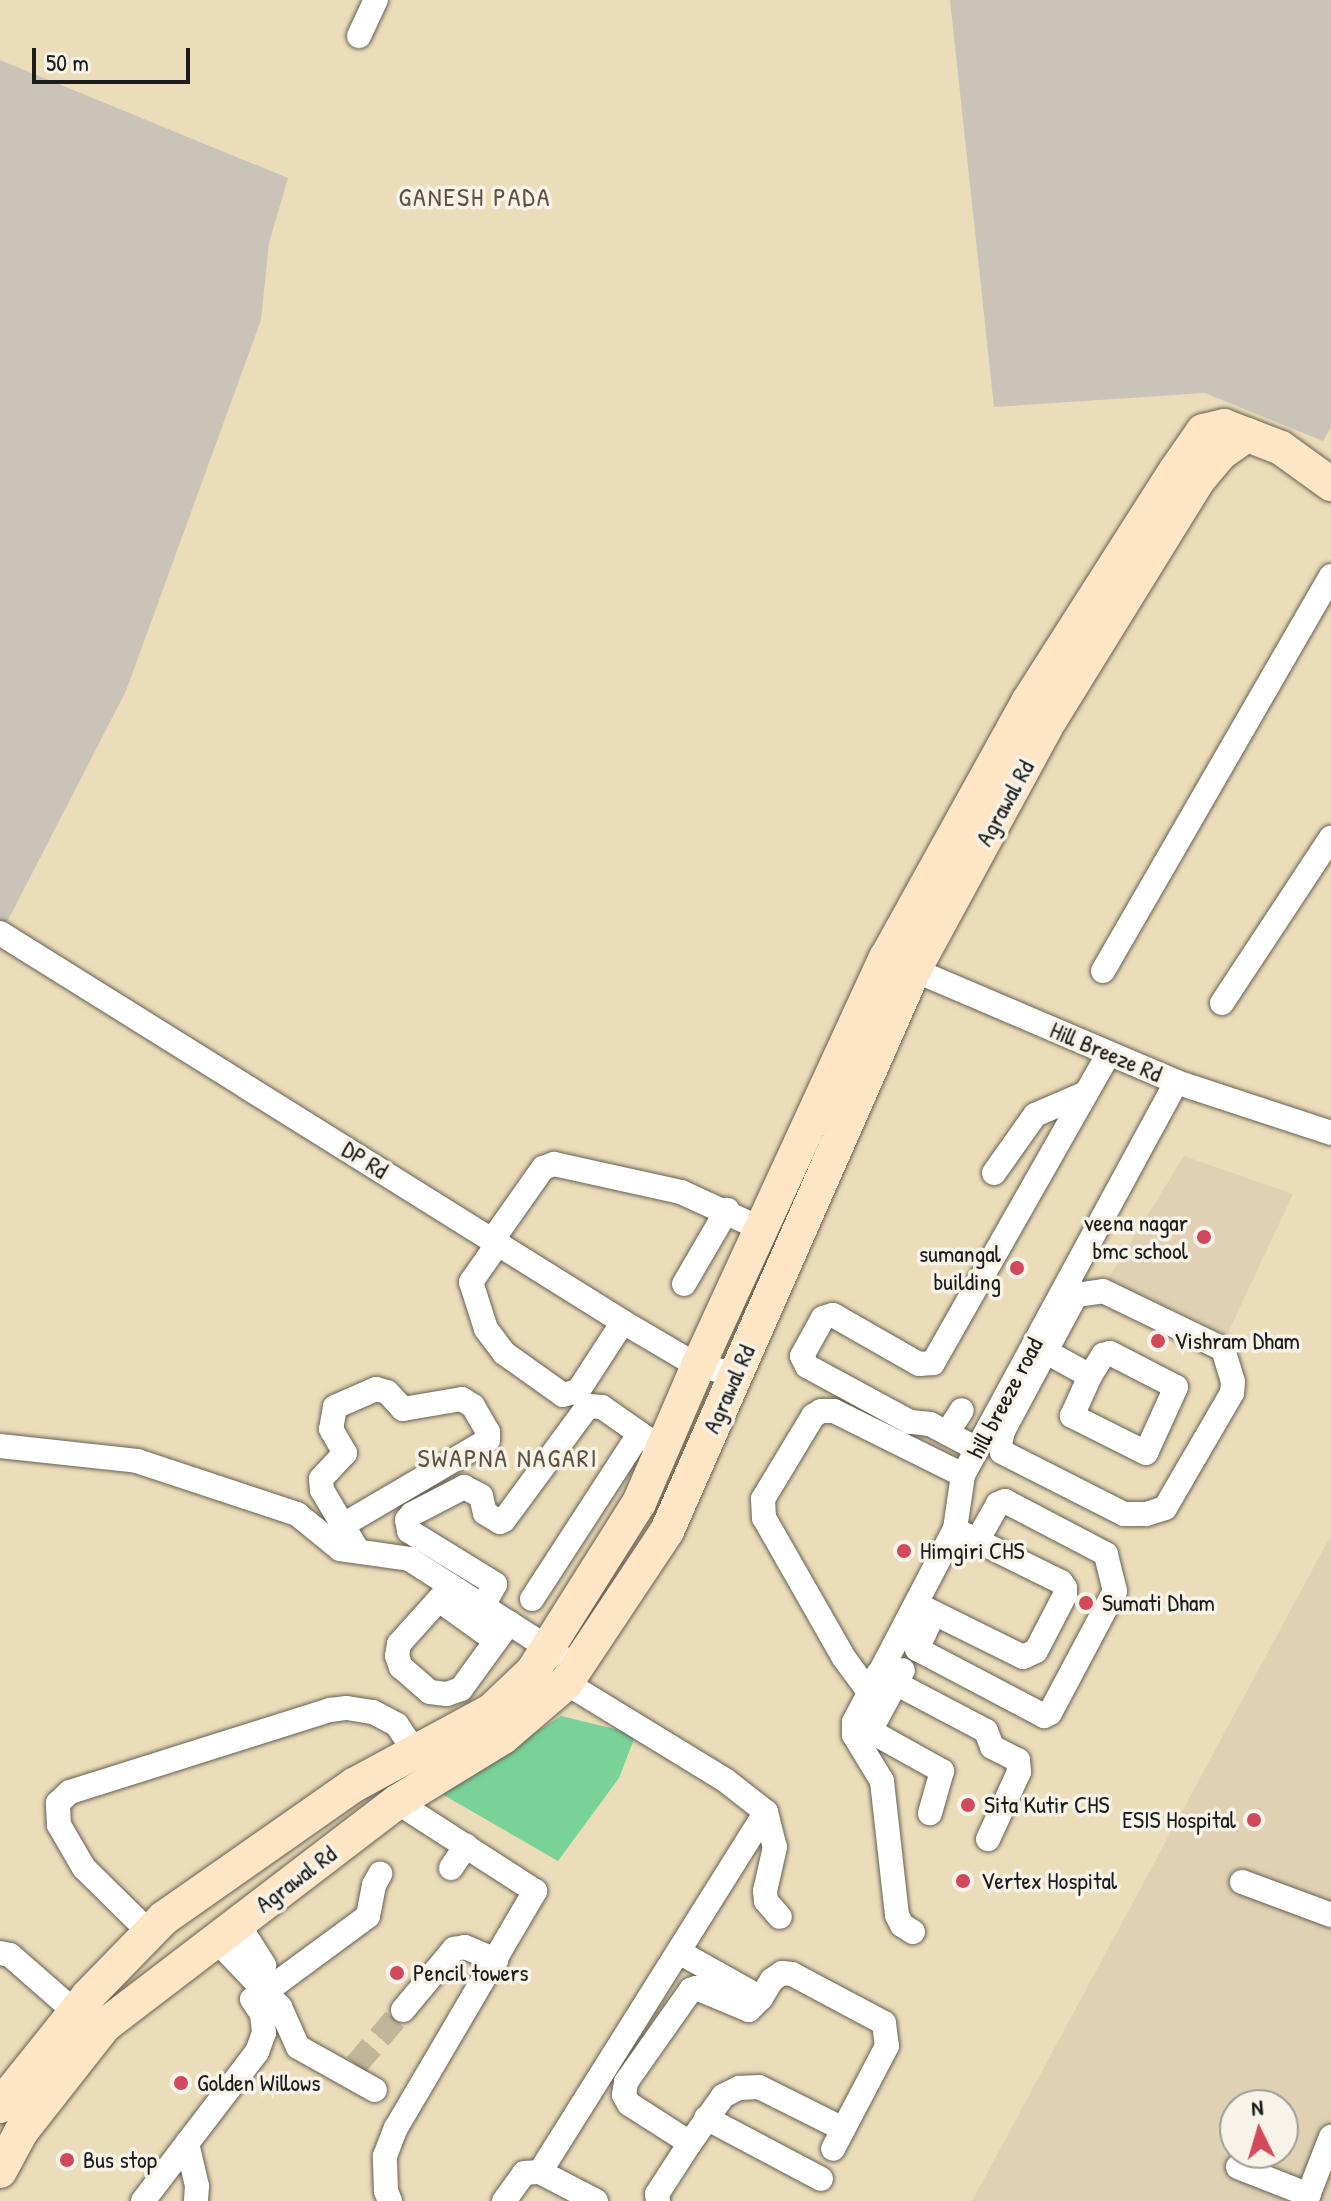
<!DOCTYPE html>
<html>
<head>
<meta charset="utf-8">
<style>
  body { margin:0 }
  #map { position:relative; width:1331px; height:2201px; overflow:hidden; background:#ecddba; font-family:"Patrick Hand",sans-serif }
  div>[style] { position:absolute }
  .built>* { inset:0; background:#e0d1b4 }
  .industrial>* { inset:0; background:#c9c3b8 }
  .green>* { inset:0; background:#79d399 }
  .street-tunnel>* { height:24px; margin-top:-12px; transform-origin:0; background:repeating-linear-gradient(90deg,#c2b69a 0 24px,transparent 0 36px) }
  .roads { filter:drop-shadow(0 0 2px #656053) drop-shadow(0 0 2px #656053) }
  .street>* { height:24px; margin:-12px; padding:0 12px; transform-origin:12px; border-radius:12px; background:#fff }
  .secondary>* { height:34px; margin:-17px; padding:0 17px; transform-origin:17px; border-radius:17px; background:#fde5c5 }
  .dots>* { width:22px; height:22px; translate:-50% -50%; box-sizing:border-box; border:4px solid #f7f3e8; border-radius:50% }
  span { translate:-50% -50%; white-space:nowrap; text-align:center; line-height:1.15; -webkit-text-stroke:7px #f7f3e8; paint-order:stroke }
  .street-label { font-size:24px; color:#1c1c1c }
  .poi-label { font-size:24px; color:#1c1c1c }
  .right { translate:-100% -50%; text-align:right }
  .left { translate:0 -50%; text-align:left }
  .neighbourhood-label { font-size:26px; color:#5e5243; letter-spacing:2px }
  .north { position:absolute; left:1219px; top:2089px; width:80px; height:80px; box-sizing:border-box; background:#f7f3e8; border:2px solid #9f9d96; border-radius:50%; rotate:355deg; font-size:22px; font-weight:700; line-height:32px; text-align:center; color:#1c1c1c }
  .north::after { content:''; display:block; margin:auto; width:28px; height:36px; background:#d1495b; clip-path:polygon(50% 0,100% 100%,50% 72%,0 100%) }
  .scale { position:absolute; left:32px; top:48px; width:158px; height:36px; box-sizing:border-box; border:4px solid #1c1c1c; border-top:0; padding-left:10px; font-size:24px; line-height:28px; white-space:nowrap; color:#1c1c1c; -webkit-text-stroke:6px #f7f3e8; paint-order:stroke }
</style>
</head>
<body>
<div id="map">
  <div class="built">
    <div style="clip-path:polygon(1184px 1156px,1293px 1194px,1227px 1335px,1108px 1279px)"></div>
    <div style="clip-path:polygon(evenodd,1331px 1535px,1331px 2201px,972px 2201px,1331px 1535px,1235px 2105px,1283px 2105px,1283px 2153px,1235px 2153px,1235px 2105px)"></div>
  </div>
  <div class="industrial">
    <div style="clip-path:polygon(950px 0,1331px 0,1331px 427px,1323px 441px,1205px 393px,994px 407px)"></div>
    <div style="clip-path:polygon(0 60px,288px 178px,269px 243px,261px 320px,126px 691px,5px 926px,0 923px)"></div>
  </div>
  <div class="green">
    <div style="clip-path:polygon(561px 1716px,636px 1734px,619px 1778px,558px 1861px,440px 1793px)"></div>
  </div>
  <div class="street-tunnel">
    <div style="left:356px;top:2065px;width:72px;rotate:-49.5deg"></div>
  </div>
  <div class="roads">
    <div class="street">
      <div style="left:359px;top:36px;width:40px;rotate:-65deg"></div>
      <div style="left:0;top:933px;width:734px;rotate:31.98deg"></div>
      <div style="left:623px;top:1322px;width:87px;rotate:30.4deg"></div>
      <div style="left:698px;top:1366px;width:39px;rotate:12deg"></div>
      <div style="left:900px;top:964px;width:300px;rotate:23.1deg"></div>
      <div style="left:1176px;top:1082px;width:163px;rotate:18.2deg"></div>
      <div style="left:1103px;top:971px;width:456px;rotate:-60deg"></div>
      <div style="left:1222px;top:1003px;width:198px;rotate:-56.6deg"></div>
      <div style="left:994px;top:1173px;width:71px;rotate:-54.7deg"></div>
      <div style="left:1035px;top:1115px;width:56px;rotate:-23.3deg"></div>
      <div style="left:493px;top:1239px;width:87px;rotate:-54.8deg"></div>
      <div style="left:543px;top:1168px;width:12px;rotate:-20deg"></div>
      <div style="left:554px;top:1164px;width:130px;rotate:12.4deg"></div>
      <div style="left:681px;top:1192px;width:89px;rotate:24.6deg"></div>
      <div style="left:499px;top:1242px;width:49px;rotate:125deg"></div>
      <div style="left:471px;top:1282px;width:49px;rotate:72.3deg"></div>
      <div style="left:486px;top:1329px;width:30px;rotate:53deg"></div>
      <div style="left:504px;top:1353px;width:72px;rotate:35.4deg"></div>
      <div style="left:563px;top:1395px;width:16px;rotate:-15deg"></div>
      <div style="left:578px;top:1391px;width:82px;rotate:-56.9deg"></div>
      <div style="left:684px;top:1284px;width:86px;rotate:-59.8deg"></div>
      <div style="left:1103px;top:1291px;width:133px;rotate:25.8deg"></div>
      <div style="left:1223px;top:1349px;width:34px;rotate:73deg"></div>
      <div style="left:1233px;top:1382px;width:11px;rotate:95deg"></div>
      <div style="left:1232px;top:1393px;width:133px;rotate:120.2deg"></div>
      <div style="left:1165px;top:1508px;width:20px;rotate:162deg"></div>
      <div style="left:1146px;top:1514px;width:22px;rotate:180deg"></div>
      <div style="left:1124px;top:1514px;width:137px;rotate:-153.1deg"></div>
      <div style="left:1002px;top:1452px;width:8px;rotate:-104deg"></div>
      <div style="left:1000px;top:1444px;width:13px;rotate:-77deg"></div>
      <div style="left:1003px;top:1431px;width:154px;rotate:-61.8deg"></div>
      <div style="left:1076px;top:1295px;width:27px;rotate:-8deg"></div>
      <div style="left:1034px;top:1345px;width:64px;rotate:29deg"></div>
      <div style="left:1090px;top:1376px;width:25px;rotate:-58deg"></div>
      <div style="left:1103px;top:1355px;width:7px;rotate:-16deg"></div>
      <div style="left:1110px;top:1353px;width:74px;rotate:27.3deg"></div>
      <div style="left:1176px;top:1387px;width:72px;rotate:114.4deg"></div>
      <div style="left:1146px;top:1453px;width:83px;rotate:-153.4deg"></div>
      <div style="left:1072px;top:1416px;width:44px;rotate:-65.8deg"></div>
      <div style="left:947px;top:1433px;width:27px;rotate:-57deg"></div>
      <div style="left:0;top:1446px;width:138px;rotate:6.2deg"></div>
      <div style="left:137px;top:1461px;width:169px;rotate:18.3deg"></div>
      <div style="left:297px;top:1514px;width:55px;rotate:39.1deg"></div>
      <div style="left:340px;top:1549px;width:70px;rotate:8.2deg"></div>
      <div style="left:409px;top:1559px;width:178px;rotate:32.6deg"></div>
      <div style="left:977px;top:1449px;width:53px;rotate:-152deg"></div>
      <div style="left:930px;top:1424px;width:20px;rotate:-174deg"></div>
      <div style="left:910px;top:1422px;width:117px;rotate:-151.5deg"></div>
      <div style="left:807px;top:1366px;width:11px;rotate:-117deg"></div>
      <div style="left:802px;top:1356px;width:43px;rotate:-61.1deg"></div>
      <div style="left:823px;top:1318px;width:10px;rotate:-17deg"></div>
      <div style="left:833px;top:1315px;width:99px;rotate:29.7deg"></div>
      <div style="left:919px;top:1364px;width:14px;rotate:-4deg"></div>
      <div style="left:933px;top:1363px;width:356px;rotate:-60.4deg"></div>
      <div style="left:343px;top:1525px;width:168px;rotate:-30.4deg"></div>
      <div style="left:488px;top:1440px;width:8px;rotate:-90deg"></div>
      <div style="left:488px;top:1432px;width:30px;rotate:-120deg"></div>
      <div style="left:473px;top:1406px;width:13px;rotate:-148deg"></div>
      <div style="left:462px;top:1399px;width:60px;rotate:170.4deg"></div>
      <div style="left:403px;top:1409px;width:23px;rotate:-133deg"></div>
      <div style="left:387px;top:1392px;width:11px;rotate:-165deg"></div>
      <div style="left:376px;top:1389px;width:45px;rotate:156.3deg"></div>
      <div style="left:335px;top:1407px;width:22px;rotate:100deg"></div>
      <div style="left:331px;top:1429px;width:28px;rotate:60deg"></div>
      <div style="left:345px;top:1453px;width:35px;rotate:133deg"></div>
      <div style="left:321px;top:1479px;width:11px;rotate:85deg"></div>
      <div style="left:322px;top:1490px;width:71px;rotate:59.5deg"></div>
      <div style="left:451px;top:1586px;width:78px;rotate:131.9deg"></div>
      <div style="left:399px;top:1644px;width:12px;rotate:99deg"></div>
      <div style="left:397px;top:1656px;width:12px;rotate:70deg"></div>
      <div style="left:401px;top:1667px;width:38px;rotate:41deg"></div>
      <div style="left:430px;top:1692px;width:17px;rotate:7deg"></div>
      <div style="left:447px;top:1694px;width:15px;rotate:-20deg"></div>
      <div style="left:461px;top:1689px;width:82px;rotate:-54deg"></div>
      <div style="left:532px;top:1599px;width:197px;rotate:-57deg"></div>
      <div style="left:439px;top:1600px;width:70px;rotate:35.7deg"></div>
      <div style="left:483px;top:1606px;width:25px;rotate:-61deg"></div>
      <div style="left:495px;top:1584px;width:101px;rotate:-148.4deg"></div>
      <div style="left:409px;top:1531px;width:11px;rotate:-100deg"></div>
      <div style="left:407px;top:1520px;width:8px;rotate:-50deg"></div>
      <div style="left:412px;top:1514px;width:59px;rotate:-27.4deg"></div>
      <div style="left:464px;top:1487px;width:19px;rotate:28deg"></div>
      <div style="left:481px;top:1496px;width:17px;rotate:77deg"></div>
      <div style="left:485px;top:1513px;width:17px;rotate:31deg"></div>
      <div style="left:500px;top:1522px;width:4px;rotate:-27deg"></div>
      <div style="left:504px;top:1520px;width:142px;rotate:-53.6deg"></div>
      <div style="left:588px;top:1406px;width:14px;rotate:4deg"></div>
      <div style="left:602px;top:1407px;width:73px;rotate:35deg"></div>
      <div style="left:920px;top:1606px;width:115px;rotate:26.3deg"></div>
      <div style="left:1023px;top:1657px;width:14px;rotate:-25deg"></div>
      <div style="left:1036px;top:1651px;width:63px;rotate:-62.6deg"></div>
      <div style="left:1065px;top:1595px;width:7px;rotate:-90deg"></div>
      <div style="left:1065px;top:1588px;width:7px;rotate:-124deg"></div>
      <div style="left:1061px;top:1582px;width:108px;rotate:-153.7deg"></div>
      <div style="left:934px;top:1613px;width:40px;rotate:115deg"></div>
      <div style="left:917px;top:1649px;width:144px;rotate:27.8deg"></div>
      <div style="left:1044px;top:1716px;width:7px;rotate:-27deg"></div>
      <div style="left:1050px;top:1713px;width:138px;rotate:-62deg"></div>
      <div style="left:1115px;top:1591px;width:38px;rotate:-104deg"></div>
      <div style="left:1106px;top:1554px;width:114px;rotate:-152.3deg"></div>
      <div style="left:1005px;top:1501px;width:8px;rotate:157deg"></div>
      <div style="left:998px;top:1504px;width:43px;rotate:119.6deg"></div>
      <div style="left:878px;top:1674px;width:122px;rotate:27.8deg"></div>
      <div style="left:986px;top:1731px;width:17px;rotate:69deg"></div>
      <div style="left:992px;top:1747px;width:29px;rotate:27deg"></div>
      <div style="left:1018px;top:1760px;width:12px;rotate:85deg"></div>
      <div style="left:1019px;top:1772px;width:74px;rotate:114.8deg"></div>
      <div style="left:869px;top:1692px;width:42px;rotate:-126.3deg"></div>
      <div style="left:844px;top:1658px;width:161px;rotate:-119.7deg"></div>
      <div style="left:764px;top:1518px;width:19px;rotate:-93deg"></div>
      <div style="left:763px;top:1499px;width:97px;rotate:-58.9deg"></div>
      <div style="left:813px;top:1416px;width:9px;rotate:-32deg"></div>
      <div style="left:821px;top:1411px;width:13px"></div>
      <div style="left:834px;top:1411px;width:144px;rotate:26.4deg"></div>
      <div style="left:854px;top:1722px;width:101px;rotate:29.1deg"></div>
      <div style="left:942px;top:1771px;width:44px;rotate:105.9deg"></div>
      <div style="left:870px;top:1731px;width:69px;rotate:-61.6deg"></div>
      <div style="left:766px;top:1812px;width:36px;rotate:76deg"></div>
      <div style="left:775px;top:1847px;width:45px;rotate:102.8deg"></div>
      <div style="left:765px;top:1891px;width:10px;rotate:84deg"></div>
      <div style="left:766px;top:1901px;width:21px;rotate:49deg"></div>
      <div style="left:451px;top:1868px;width:27px;rotate:-56deg"></div>
      <div style="left:1242px;top:1882px;width:95px;rotate:20.3deg"></div>
      <div style="left:238px;top:1924px;width:49px;rotate:57.6deg"></div>
      <div style="left:913px;top:1932px;width:13px;rotate:-148deg"></div>
      <div style="left:902px;top:1925px;width:11px;rotate:-117deg"></div>
      <div style="left:897px;top:1915px;width:135px;rotate:-96.4deg"></div>
      <div style="left:882px;top:1781px;width:54px;rotate:-121.3deg"></div>
      <div style="left:854px;top:1735px;width:13px;rotate:-90deg"></div>
      <div style="left:854px;top:1722px;width:218px;rotate:-62.4deg"></div>
      <div style="left:955px;top:1529px;width:55px;rotate:-81.6deg"></div>
      <div style="left:963px;top:1475px;width:447px;rotate:-61.5deg"></div>
      <div style="left:150px;top:1933px;width:93px;rotate:-135.4deg"></div>
      <div style="left:84px;top:1868px;width:50px;rotate:-120.2deg"></div>
      <div style="left:59px;top:1825px;width:22px;rotate:-93deg"></div>
      <div style="left:58px;top:1803px;width:16px;rotate:-43deg"></div>
      <div style="left:70px;top:1792px;width:273px;rotate:-17.5deg"></div>
      <div style="left:330px;top:1710px;width:17px;rotate:-7deg"></div>
      <div style="left:347px;top:1708px;width:26px;rotate:9deg"></div>
      <div style="left:373px;top:1712px;width:27px;rotate:28deg"></div>
      <div style="left:397px;top:1725px;width:32px;rotate:56deg"></div>
      <div style="left:216px;top:1940px;width:93px;rotate:46.3deg"></div>
      <div style="left:280px;top:2007px;width:44px;rotate:65.8deg"></div>
      <div style="left:298px;top:2047px;width:88px;rotate:29.2deg"></div>
      <div style="left:679px;top:1952px;width:94px;rotate:29.3deg"></div>
      <div style="left:761px;top:1998px;width:21px;rotate:-59deg"></div>
      <div style="left:772px;top:1980px;width:12px;rotate:-35deg"></div>
      <div style="left:782px;top:1973px;width:10px;rotate:6deg"></div>
      <div style="left:792px;top:1974px;width:104px;rotate:28deg"></div>
      <div style="left:884px;top:2023px;width:23px;rotate:83deg"></div>
      <div style="left:887px;top:2046px;width:116px;rotate:117.7deg"></div>
      <div style="left:0;top:1953px;width:10px;rotate:11deg"></div>
      <div style="left:10px;top:1955px;width:86px;rotate:41.2deg"></div>
      <div style="left:265px;top:1992px;width:128px;rotate:-36.4deg"></div>
      <div style="left:368px;top:1916px;width:32px;rotate:-79deg"></div>
      <div style="left:374px;top:1885px;width:13px;rotate:-61deg"></div>
      <div style="left:403px;top:2010px;width:80px;rotate:-50.1deg"></div>
      <div style="left:454px;top:1949px;width:11px;rotate:-10deg"></div>
      <div style="left:465px;top:1947px;width:34px;rotate:23deg"></div>
      <div style="left:706px;top:2118px;width:130px;rotate:27.9deg"></div>
      <div style="left:187px;top:2143px;width:44px;rotate:76.9deg"></div>
      <div style="left:197px;top:2186px;width:15px;rotate:94deg"></div>
      <div style="left:690px;top:2143px;width:57px;rotate:-54.9deg"></div>
      <div style="left:723px;top:2096px;width:18px;rotate:-27deg"></div>
      <div style="left:739px;top:2088px;width:20px;rotate:-3deg"></div>
      <div style="left:759px;top:2087px;width:94px;rotate:26.6deg"></div>
      <div style="left:1238px;top:2167px;width:76px;rotate:21.5deg"></div>
      <div style="left:540px;top:2172px;width:425px;rotate:-57.9deg"></div>
      <div style="left:766px;top:1812px;width:52px;rotate:-142deg"></div>
      <div style="left:725px;top:1780px;width:186px;rotate:-148.6deg"></div>
      <div style="left:143px;top:2201px;width:188px;rotate:-52.6deg"></div>
      <div style="left:257px;top:2052px;width:20px;rotate:-70deg"></div>
      <div style="left:264px;top:2033px;width:19px;rotate:-96deg"></div>
      <div style="left:262px;top:2014px;width:18px;rotate:-124deg"></div>
      <div style="left:390px;top:2201px;width:11px;rotate:-112deg"></div>
      <div style="left:386px;top:2191px;width:35px;rotate:-92deg"></div>
      <div style="left:385px;top:2156px;width:30px;rotate:-69deg"></div>
      <div style="left:396px;top:2128px;width:275px;rotate:-59.6deg"></div>
      <div style="left:535px;top:1891px;width:164px;rotate:-147.2deg"></div>
      <div style="left:504px;top:2201px;width:34px;rotate:-54deg"></div>
      <div style="left:524px;top:2173px;width:16px;rotate:-4deg"></div>
      <div style="left:540px;top:2172px;width:63px;rotate:27.4deg"></div>
      <div style="left:658px;top:2201px;width:7px;rotate:-98deg"></div>
      <div style="left:657px;top:2194px;width:61px;rotate:-57.1deg"></div>
      <div style="left:690px;top:2143px;width:72px;rotate:-147.4deg"></div>
      <div style="left:629px;top:2104px;width:10px;rotate:-119deg"></div>
      <div style="left:624px;top:2095px;width:13px;rotate:-81deg"></div>
      <div style="left:626px;top:2082px;width:113px;rotate:-54.8deg"></div>
      <div style="left:691px;top:1990px;width:5px;rotate:-22deg"></div>
      <div style="left:696px;top:1988px;width:57px;rotate:22.5deg"></div>
      <div style="left:749px;top:2010px;width:17px;rotate:-45deg"></div>
      <div style="left:1306px;top:2201px;width:69px;rotate:-68.7deg"></div>
    </div>
    <div class="secondary">
      <div style="left:0;top:2106px;width:142px;rotate:-51.3deg"></div>
      <div style="left:89px;top:1995px;width:107px;rotate:-45.8deg"></div>
      <div style="left:164px;top:1918px;width:232px;rotate:-35deg"></div>
      <div style="left:354px;top:1785px;width:156px;rotate:-28.4deg"></div>
      <div style="left:491px;top:1711px;width:58px;rotate:-43.6deg"></div>
      <div style="left:533px;top:1671px;width:199px;rotate:-57.8deg"></div>
      <div style="left:639px;top:1503px;width:149px;rotate:-66.7deg"></div>
      <div style="left:698px;top:1366px;width:449px;rotate:-65.3deg"></div>
      <div style="left:886px;top:958px;width:293px;rotate:-61deg"></div>
      <div style="left:1028px;top:702px;width:275px;rotate:-57.5deg"></div>
      <div style="left:1176px;top:470px;width:47px;rotate:-55.3deg"></div>
      <div style="left:1203px;top:431px;width:22px;rotate:-13deg"></div>
      <div style="left:1224px;top:426px;width:61px;rotate:21.1deg"></div>
      <div style="left:1281px;top:448px;width:62px;rotate:35.8deg"></div>
      <div style="left:0;top:2171px;width:44px;rotate:-61.7deg"></div>
      <div style="left:21px;top:2132px;width:135px;rotate:-51.9deg"></div>
      <div style="left:104px;top:2026px;width:369px;rotate:-37.4deg"></div>
      <div style="left:397px;top:1802px;width:124px;rotate:-31.5deg"></div>
      <div style="left:503px;top:1737px;width:83px;rotate:-40.6deg"></div>
      <div style="left:566px;top:1683px;width:182px;rotate:-56.4deg"></div>
      <div style="left:667px;top:1531px;width:613px;rotate:-66.24deg"></div>
      <div style="left:914px;top:970px;width:285px;rotate:-61.5deg"></div>
      <div style="left:1050px;top:720px;width:283px;rotate:-58.3deg"></div>
      <div style="left:1199px;top:479px;width:34px;rotate:-50deg"></div>
      <div style="left:1221px;top:453px;width:32px;rotate:-35deg"></div>
    </div>
  </div>
  <div class="dots">
    <div style="left:1204px;top:1237px;background:#d1495b"></div>
    <div style="left:1017px;top:1268px;background:#d1495b"></div>
    <div style="left:1158px;top:1341px;background:#d1495b"></div>
    <div style="left:904px;top:1551px;background:#d1495b"></div>
    <div style="left:1086px;top:1603px;background:#d1495b"></div>
    <div style="left:968px;top:1805px;background:#d1495b"></div>
    <div style="left:1254px;top:1820px;background:#d1495b"></div>
    <div style="left:963px;top:1881px;background:#d1495b"></div>
    <div style="left:397px;top:1973px;background:#d1495b"></div>
    <div style="left:181px;top:2083px;background:#d1495b"></div>
    <div style="left:67px;top:2160px;background:#d1495b"></div>
  </div>
  <div class="street-label">
    <span style="left:1005px;top:803px;rotate:-61deg">Agrawal Rd</span>
    <span style="left:1106px;top:1052px;rotate:23deg">Hill Breeze Rd</span>
    <span style="left:365px;top:1160px;rotate:32deg">DP Rd</span>
    <span style="left:729px;top:1389px;rotate:-66deg">Agrawal Rd</span>
    <span style="left:1005px;top:1398px;rotate:-62deg">hill breeze road</span>
    <span style="left:296px;top:1879px;rotate:-37deg">Agrawal Rd</span>
  </div>
  <div class="poi-label">
    <span class="right" style="left:1188px;top:1237px">veena nagar<br>bmc school</span>
    <span class="right" style="left:1001px;top:1268px">sumangal<br>building</span>
    <span class="left" style="left:1174px;top:1341px">Vishram Dham</span>
    <span class="left" style="left:920px;top:1551px">Himgiri CHS</span>
    <span class="left" style="left:1102px;top:1603px">Sumati Dham</span>
    <span class="left" style="left:984px;top:1805px">Sita Kutir CHS</span>
    <span class="right" style="left:1236px;top:1820px">ESIS Hospital</span>
    <span class="left" style="left:981px;top:1881px">Vertex Hospital</span>
    <span class="left" style="left:413px;top:1973px">Pencil towers</span>
    <span class="left" style="left:197px;top:2083px">Golden Willows</span>
    <span class="left" style="left:83px;top:2160px">Bus stop</span>
  </div>
  <div class="neighbourhood-label">
    <span style="left:475px;top:197px">GANESH PADA</span>
    <span style="left:508px;top:1458px">SWAPNA NAGARI</span>
  </div>
  <div class="north">N</div>
  <div class="scale">50 m</div>
</div>
</body>
</html>
